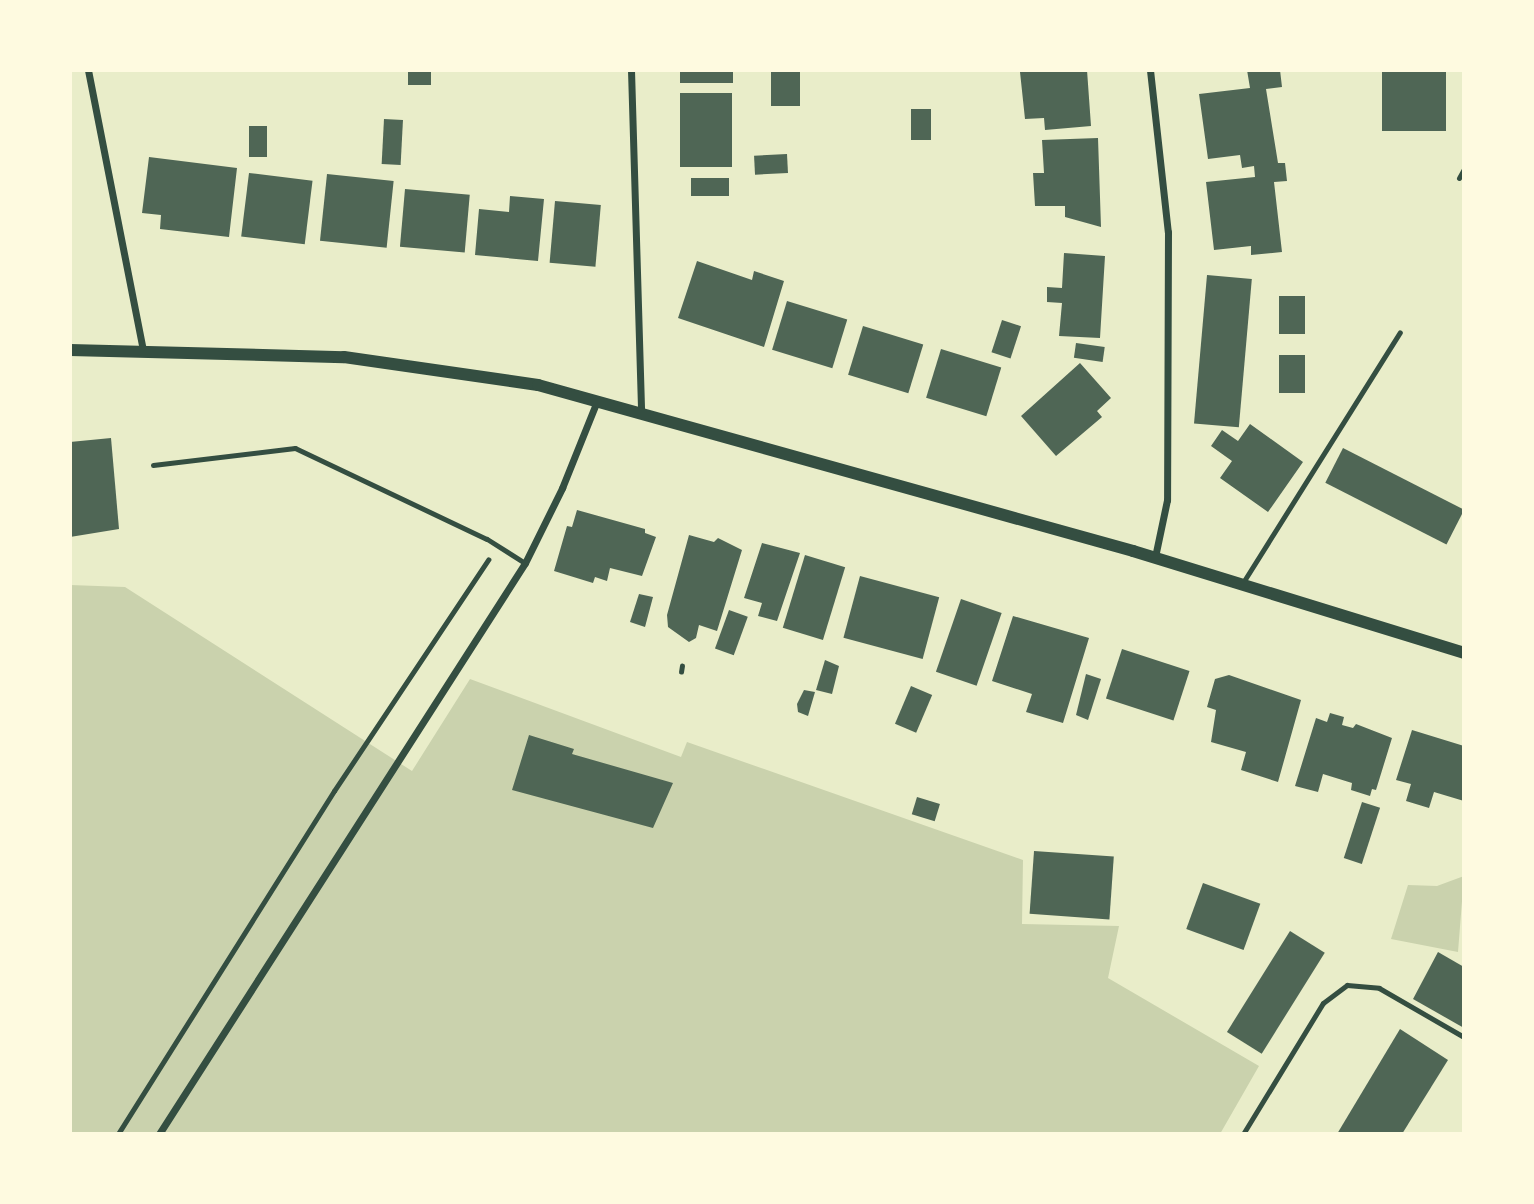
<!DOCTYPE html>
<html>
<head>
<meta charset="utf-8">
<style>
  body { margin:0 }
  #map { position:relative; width:1534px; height:1204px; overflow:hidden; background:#e9edc9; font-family:Karla,sans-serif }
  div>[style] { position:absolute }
  .green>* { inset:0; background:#cad2ad }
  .building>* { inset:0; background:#4f6655; transform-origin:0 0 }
  .path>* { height:4.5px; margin:-2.25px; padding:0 2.25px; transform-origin:2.25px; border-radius:2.25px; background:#344e41 }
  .service>* { height:5px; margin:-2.5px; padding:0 2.5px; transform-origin:2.5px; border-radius:2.5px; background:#344e41 }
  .minor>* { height:7px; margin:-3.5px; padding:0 3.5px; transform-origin:3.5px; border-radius:3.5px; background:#344e41 }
  .tertiary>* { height:12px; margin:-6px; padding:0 6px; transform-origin:6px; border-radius:6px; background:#344e41 }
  span { translate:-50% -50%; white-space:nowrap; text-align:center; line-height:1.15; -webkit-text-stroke:6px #fefae0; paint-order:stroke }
  .frame { position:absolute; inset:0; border:72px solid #fefae0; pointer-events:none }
</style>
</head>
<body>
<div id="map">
  <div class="green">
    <div style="clip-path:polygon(70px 585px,125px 587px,412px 771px,470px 679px,681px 757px,687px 742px,1023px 860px,1022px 924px,1119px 926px,1108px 978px,1259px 1066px,1220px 1134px,70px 1134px)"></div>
    <div style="clip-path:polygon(1464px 876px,1458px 952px,1391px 939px,1408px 885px,1437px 886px)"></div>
  </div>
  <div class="building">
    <div style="left:408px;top:70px;width:23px;height:15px"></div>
    <div style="left:680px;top:70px;width:53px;height:13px"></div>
    <div style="clip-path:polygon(1010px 70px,1087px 70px,1091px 126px,1045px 130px,1044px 118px,1025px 119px,1020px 72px)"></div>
    <div style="clip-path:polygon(1247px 70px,1280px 70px,1282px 87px,1266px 89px,1278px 163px,1285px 163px,1287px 181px,1274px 182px,1282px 252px,1251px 255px,1251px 246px,1214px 250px,1206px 182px,1255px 177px,1254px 166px,1242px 168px,1240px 155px,1208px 159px,1199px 94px,1250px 88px)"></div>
    <div style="left:1382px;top:70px;width:64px;height:61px"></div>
    <div style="left:771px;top:72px;width:29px;height:34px"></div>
    <div style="left:680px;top:93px;width:52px;height:74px"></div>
    <div style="left:911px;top:109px;width:20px;height:31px"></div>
    <div style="left:384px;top:119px;width:19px;height:45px;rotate:3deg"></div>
    <div style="left:249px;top:126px;width:18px;height:31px"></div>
    <div style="clip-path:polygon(1098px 138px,1101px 227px,1065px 217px,1065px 206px,1035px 206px,1033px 173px,1044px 173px,1042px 140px)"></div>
    <div style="left:787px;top:154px;width:19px;height:33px;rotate:87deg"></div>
    <div style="clip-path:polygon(149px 157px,237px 168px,229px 237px,160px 229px,161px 215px,142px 213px)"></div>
    <div style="left:249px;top:173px;width:64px;height:64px;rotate:7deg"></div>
    <div style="left:327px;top:174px;width:67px;height:67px;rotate:6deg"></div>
    <div style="left:691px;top:178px;width:38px;height:18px"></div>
    <div style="left:405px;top:189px;width:65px;height:58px;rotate:5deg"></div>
    <div style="clip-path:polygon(510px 196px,544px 199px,538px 261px,475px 255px,479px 209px,509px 212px)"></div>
    <div style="left:555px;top:201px;width:46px;height:62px;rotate:5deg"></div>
    <div style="clip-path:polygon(1064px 253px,1105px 256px,1100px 338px,1059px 336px,1062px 303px,1047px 302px,1047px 287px,1062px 288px)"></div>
    <div style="clip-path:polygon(697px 261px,752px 280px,754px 271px,784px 281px,764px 347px,678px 318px)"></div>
    <div style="left:1207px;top:275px;width:45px;height:149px;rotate:5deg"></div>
    <div style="left:1279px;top:296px;width:26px;height:38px"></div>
    <div style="left:787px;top:301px;width:63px;height:51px;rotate:17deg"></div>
    <div style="left:1002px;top:320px;width:20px;height:34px;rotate:18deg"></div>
    <div style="left:863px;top:326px;width:63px;height:51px;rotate:17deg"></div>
    <div style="left:1076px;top:343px;width:29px;height:15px;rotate:8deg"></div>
    <div style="left:941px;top:349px;width:63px;height:51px;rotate:17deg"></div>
    <div style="left:1279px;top:355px;width:26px;height:38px"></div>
    <div style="clip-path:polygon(1080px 363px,1111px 398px,1097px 411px,1102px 417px,1056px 456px,1021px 416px)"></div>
    <div style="clip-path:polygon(1250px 424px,1303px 462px,1268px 512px,1220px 478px,1232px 461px,1211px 446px,1222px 430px,1238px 441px)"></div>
    <div style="clip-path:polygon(111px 438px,119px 529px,70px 537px,70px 442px)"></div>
    <div style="left:1343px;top:448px;width:136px;height:39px;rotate:27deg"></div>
    <div style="clip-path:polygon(577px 510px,645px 529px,645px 533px,656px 537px,642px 576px,610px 568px,607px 581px,595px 577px,593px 583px,554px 571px,567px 526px,572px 527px)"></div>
    <div style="clip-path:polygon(689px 535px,714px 542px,718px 538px,742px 550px,717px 631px,699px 625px,696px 638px,689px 642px,668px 627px,667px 615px)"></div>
    <div style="clip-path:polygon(762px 543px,800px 553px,777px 621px,758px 616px,762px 603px,744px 598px)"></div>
    <div style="left:805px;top:555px;width:42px;height:76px;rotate:17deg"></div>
    <div style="left:860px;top:576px;width:82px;height:64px;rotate:15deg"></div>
    <div style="clip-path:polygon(639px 594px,653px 597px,645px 627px,630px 622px)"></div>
    <div style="left:961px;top:599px;width:43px;height:77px;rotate:19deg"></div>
    <div style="left:729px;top:610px;width:20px;height:41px;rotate:20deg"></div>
    <div style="clip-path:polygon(1013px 616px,1089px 638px,1063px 723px,1026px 712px,1032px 694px,992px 681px)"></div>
    <div style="left:1122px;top:649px;width:71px;height:52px;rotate:18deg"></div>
    <div style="clip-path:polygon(825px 660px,839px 666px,832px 694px,816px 690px)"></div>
    <div style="clip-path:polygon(1086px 674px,1101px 679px,1088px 720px,1076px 715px)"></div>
    <div style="clip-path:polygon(1229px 675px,1301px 700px,1278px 782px,1241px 770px,1246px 752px,1211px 742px,1216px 710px,1207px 707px,1215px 679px)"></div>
    <div style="left:911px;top:686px;width:23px;height:41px;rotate:23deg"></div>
    <div style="clip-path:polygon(804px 690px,815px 692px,808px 716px,798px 712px,797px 704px)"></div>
    <div style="clip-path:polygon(1330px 713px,1344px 717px,1342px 725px,1353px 728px,1356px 724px,1392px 738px,1376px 790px,1372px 789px,1370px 796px,1351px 790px,1352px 783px,1323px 774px,1318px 792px,1295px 786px,1316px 718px,1327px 722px)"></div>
    <div style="clip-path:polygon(1412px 730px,1464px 746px,1464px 801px,1434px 792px,1429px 808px,1406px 801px,1411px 784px,1396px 780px)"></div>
    <div style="clip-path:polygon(529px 735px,574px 749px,572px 754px,673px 783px,653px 828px,512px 790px)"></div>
    <div style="left:917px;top:797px;width:24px;height:18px;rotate:17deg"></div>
    <div style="left:1362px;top:802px;width:19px;height:59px;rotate:18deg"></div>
    <div style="left:1034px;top:851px;width:80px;height:63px;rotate:4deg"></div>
    <div style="left:1203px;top:883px;width:61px;height:49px;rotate:20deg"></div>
    <div style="left:1290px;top:931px;width:41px;height:119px;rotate:32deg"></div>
    <div style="clip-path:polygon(1438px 952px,1464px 967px,1464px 1028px,1413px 999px)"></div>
    <div style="clip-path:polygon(1400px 1029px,1448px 1060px,1402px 1134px,1337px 1134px)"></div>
  </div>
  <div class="path">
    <div style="left:681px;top:672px;width:6px;rotate:-81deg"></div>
    <div style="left:118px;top:1134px;width:405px;rotate:-57.8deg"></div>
    <div style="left:334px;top:791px;width:278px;rotate:-56.3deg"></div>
  </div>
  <div class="service">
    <div style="left:1459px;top:178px;width:10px;rotate:-61deg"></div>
    <div style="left:153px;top:465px;width:143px;rotate:-6.8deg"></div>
    <div style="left:295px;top:448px;width:212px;rotate:25.4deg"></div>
    <div style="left:487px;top:539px;width:45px;rotate:32.3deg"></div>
    <div style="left:1242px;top:584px;width:297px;rotate:-57.9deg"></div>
    <div style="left:1243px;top:1134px;width:153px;rotate:-58.6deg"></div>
    <div style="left:1323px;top:1003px;width:30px;rotate:-37deg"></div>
    <div style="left:1347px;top:985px;width:32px;rotate:5deg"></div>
    <div style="left:1379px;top:988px;width:98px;rotate:30deg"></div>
  </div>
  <div class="minor">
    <div style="left:88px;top:70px;width:285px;rotate:78.9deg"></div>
    <div style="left:631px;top:70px;width:344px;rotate:88.3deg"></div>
    <div style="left:1150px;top:70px;width:163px;rotate:83.7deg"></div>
    <div style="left:1168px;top:232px;width:268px;rotate:90.2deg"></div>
    <div style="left:1167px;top:500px;width:58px;rotate:101.9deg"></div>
    <div style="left:159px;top:1134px;width:678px;rotate:-57.34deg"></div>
    <div style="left:525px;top:563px;width:84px;rotate:-63.7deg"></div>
    <div style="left:562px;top:488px;width:94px;rotate:-68.1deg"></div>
  </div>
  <div class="tertiary">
    <div style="left:70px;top:350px;width:274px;rotate:1.5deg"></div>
    <div style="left:344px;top:357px;width:196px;rotate:8.2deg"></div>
    <div style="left:538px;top:385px;width:618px;rotate:15.59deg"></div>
    <div style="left:1133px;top:551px;width:346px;rotate:17.1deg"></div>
  </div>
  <div class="frame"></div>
</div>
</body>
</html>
